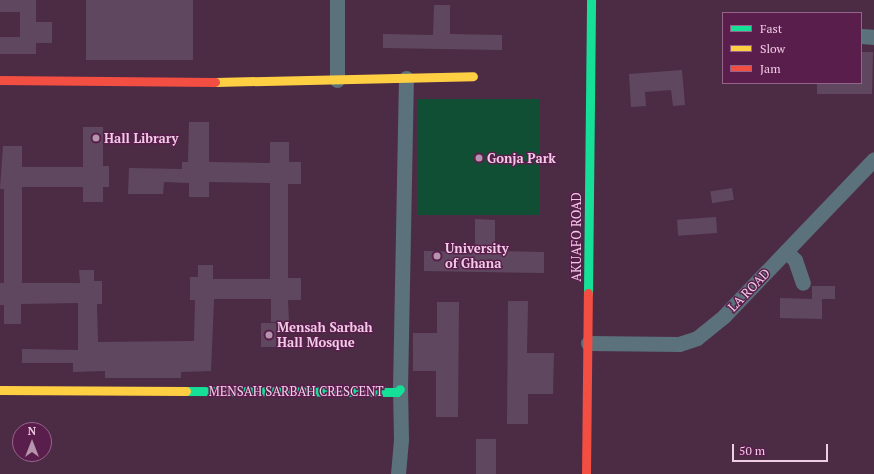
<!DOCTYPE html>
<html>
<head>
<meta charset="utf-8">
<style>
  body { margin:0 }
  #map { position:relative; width:874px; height:474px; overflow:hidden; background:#4c2b45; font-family:"PT Serif",serif }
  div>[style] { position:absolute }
  .green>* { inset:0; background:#114f35; transform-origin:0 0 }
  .building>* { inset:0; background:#5f485f; transform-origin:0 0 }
  .street>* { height:15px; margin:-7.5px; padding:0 7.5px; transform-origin:7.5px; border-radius:7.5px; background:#5b717b }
  .fast>* { height:9px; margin:-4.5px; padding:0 4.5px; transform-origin:4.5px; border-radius:4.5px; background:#16e098 }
  .slow>* { height:9px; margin:-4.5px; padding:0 4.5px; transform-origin:4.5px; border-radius:4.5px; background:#ffcf43 }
  .jam>* { height:9px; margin:-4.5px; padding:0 4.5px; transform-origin:4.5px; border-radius:4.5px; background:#f24e42 }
  .dots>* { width:11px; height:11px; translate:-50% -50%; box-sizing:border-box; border:2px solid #5a1e4d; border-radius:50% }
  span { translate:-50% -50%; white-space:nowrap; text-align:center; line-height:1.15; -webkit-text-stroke:3px #5a1e4d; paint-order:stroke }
  .poi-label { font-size:13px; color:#f1cce5; font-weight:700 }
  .left { translate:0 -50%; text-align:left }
  .street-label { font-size:13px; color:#f1cce5 }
  .legend { position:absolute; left:722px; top:12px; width:140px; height:72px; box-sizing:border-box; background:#5a1e4d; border:1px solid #96648a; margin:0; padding:5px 7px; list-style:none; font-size:12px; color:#f1cce5 }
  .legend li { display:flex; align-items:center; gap:8px; height:20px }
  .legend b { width:20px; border:1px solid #96648a }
  .north { position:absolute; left:12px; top:422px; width:40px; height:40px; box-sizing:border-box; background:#5a1e4d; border:1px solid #96648a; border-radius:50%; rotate:0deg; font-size:11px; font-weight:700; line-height:16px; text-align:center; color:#f1cce5 }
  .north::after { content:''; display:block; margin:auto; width:14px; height:18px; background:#b794ad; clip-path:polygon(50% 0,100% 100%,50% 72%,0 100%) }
  .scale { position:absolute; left:732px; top:444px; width:96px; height:18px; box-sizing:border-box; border:2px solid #f1cce5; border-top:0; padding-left:5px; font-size:12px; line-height:14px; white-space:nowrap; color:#f1cce5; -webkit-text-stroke:3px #5a1e4d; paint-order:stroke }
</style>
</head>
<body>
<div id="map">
  <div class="green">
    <div style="left:540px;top:99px;width:116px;height:123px;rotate:90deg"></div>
  </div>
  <div class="building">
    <div style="clip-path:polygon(0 0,36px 0,36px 22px,52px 22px,52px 43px,36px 43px,36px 54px,0 54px,0 37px,20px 37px,20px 12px,0 12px)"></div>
    <div style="left:86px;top:0;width:107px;height:60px"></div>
    <div style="clip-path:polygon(434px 5px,450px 5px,450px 34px,502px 35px,502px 50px,383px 48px,383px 34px,433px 35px)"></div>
    <div style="clip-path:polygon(861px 52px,873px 52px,872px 94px,817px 94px,817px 83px,861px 83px)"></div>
    <div style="clip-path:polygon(682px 70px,685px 105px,673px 106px,671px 90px,645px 92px,646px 106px,631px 107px,629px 74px)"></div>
    <div style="clip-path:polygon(189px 122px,209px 122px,209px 162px,270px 163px,270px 142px,289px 142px,289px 162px,301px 162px,301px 184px,288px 184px,288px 278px,301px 278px,301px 300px,288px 300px,289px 322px,271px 322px,271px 299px,214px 299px,211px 371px,181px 372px,181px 378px,105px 378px,105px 371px,73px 372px,73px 363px,22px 363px,22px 349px,78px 350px,78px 303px,21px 304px,21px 324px,4px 324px,4px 305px,0 305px,0 283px,4px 283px,4px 189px,0 189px,3px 146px,22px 146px,22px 167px,83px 167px,83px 127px,103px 127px,103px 166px,109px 166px,109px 187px,103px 187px,103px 202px,83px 202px,83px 187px,22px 187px,22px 283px,80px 283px,79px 270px,94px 270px,94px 281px,102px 281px,102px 304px,97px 304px,98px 342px,194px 341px,195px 300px,190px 300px,190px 277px,198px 277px,198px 265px,213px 265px,213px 279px,270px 279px,270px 183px,209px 182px,209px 197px,189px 197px,189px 183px,164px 182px,163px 194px,128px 194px,129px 168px,182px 169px,182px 162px,188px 162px)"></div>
    <div style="left:732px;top:188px;width:12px;height:22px;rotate:81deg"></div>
    <div style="left:716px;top:217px;width:16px;height:39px;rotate:86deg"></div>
    <div style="clip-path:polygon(475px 219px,495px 220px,495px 251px,544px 252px,544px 273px,424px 271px,424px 251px,475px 252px)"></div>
    <div style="clip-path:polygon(812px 286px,835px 286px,835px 299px,822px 299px,822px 319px,780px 318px,780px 298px,812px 299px)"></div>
    <div style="clip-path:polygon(508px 301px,528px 301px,527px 353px,554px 353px,553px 394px,528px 394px,528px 424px,507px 424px)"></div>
    <div style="clip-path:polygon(437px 302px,459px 302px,458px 417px,436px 417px,436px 371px,413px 371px,413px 333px,437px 333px)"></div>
    <div style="left:261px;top:323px;width:15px;height:24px"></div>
    <div style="left:476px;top:439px;width:20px;height:35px"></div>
  </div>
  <div class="street">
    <div style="left:337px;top:0;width:80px;rotate:90deg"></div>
    <div style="left:861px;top:36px;width:13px;rotate:4deg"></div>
    <div style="left:786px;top:251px;width:13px;rotate:45deg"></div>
    <div style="left:795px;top:260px;width:24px;rotate:71deg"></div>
    <div style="left:588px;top:343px;width:91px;rotate:0.6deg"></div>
    <div style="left:679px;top:344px;width:19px;rotate:-18deg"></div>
    <div style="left:697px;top:338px;width:35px;rotate:-39deg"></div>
    <div style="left:724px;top:316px;width:217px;rotate:-46.3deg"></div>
    <div style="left:398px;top:474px;width:35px;rotate:-85deg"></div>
    <div style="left:401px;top:439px;width:50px;rotate:-91.1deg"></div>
    <div style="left:400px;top:389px;width:311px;rotate:-88.9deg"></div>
  </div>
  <div class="fast">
    <div style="left:588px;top:293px;width:293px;rotate:-89.4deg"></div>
    <div style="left:186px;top:391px;width:211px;rotate:0.3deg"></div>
    <div style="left:397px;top:392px;width:4px;rotate:-45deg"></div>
  </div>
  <div class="slow">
    <div style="left:215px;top:82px;width:258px;rotate:-1.3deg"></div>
    <div style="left:0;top:390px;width:186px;rotate:0.3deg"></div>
  </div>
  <div class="jam">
    <div style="left:0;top:80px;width:215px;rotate:0.5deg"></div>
    <div style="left:586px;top:474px;width:181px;rotate:-89.4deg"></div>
  </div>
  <div class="dots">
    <div style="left:96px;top:138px;background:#b794ad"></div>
    <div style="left:479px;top:158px;background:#b794ad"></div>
    <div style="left:437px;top:256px;background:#b794ad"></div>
    <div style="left:269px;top:335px;background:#b794ad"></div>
  </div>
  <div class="poi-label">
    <span class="left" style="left:104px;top:138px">Hall Library</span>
    <span class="left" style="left:487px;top:158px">Gonja Park</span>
    <span class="left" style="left:445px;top:256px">University<br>of Ghana</span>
    <span class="left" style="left:277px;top:335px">Mensah Sarbah<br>Hall Mosque</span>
  </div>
  <div class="street-label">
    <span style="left:576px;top:237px;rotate:-90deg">AKUAFO ROAD</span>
    <span style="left:749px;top:290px;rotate:-46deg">LA ROAD</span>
    <span style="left:296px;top:391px">MENSAH SARBAH CRESCENT</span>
  </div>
  <ul class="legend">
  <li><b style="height:5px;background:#16e098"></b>Fast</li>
  <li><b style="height:5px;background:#ffcf43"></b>Slow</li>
  <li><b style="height:5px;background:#f24e42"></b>Jam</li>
  </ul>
  <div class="north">N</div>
  <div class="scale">50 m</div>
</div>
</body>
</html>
